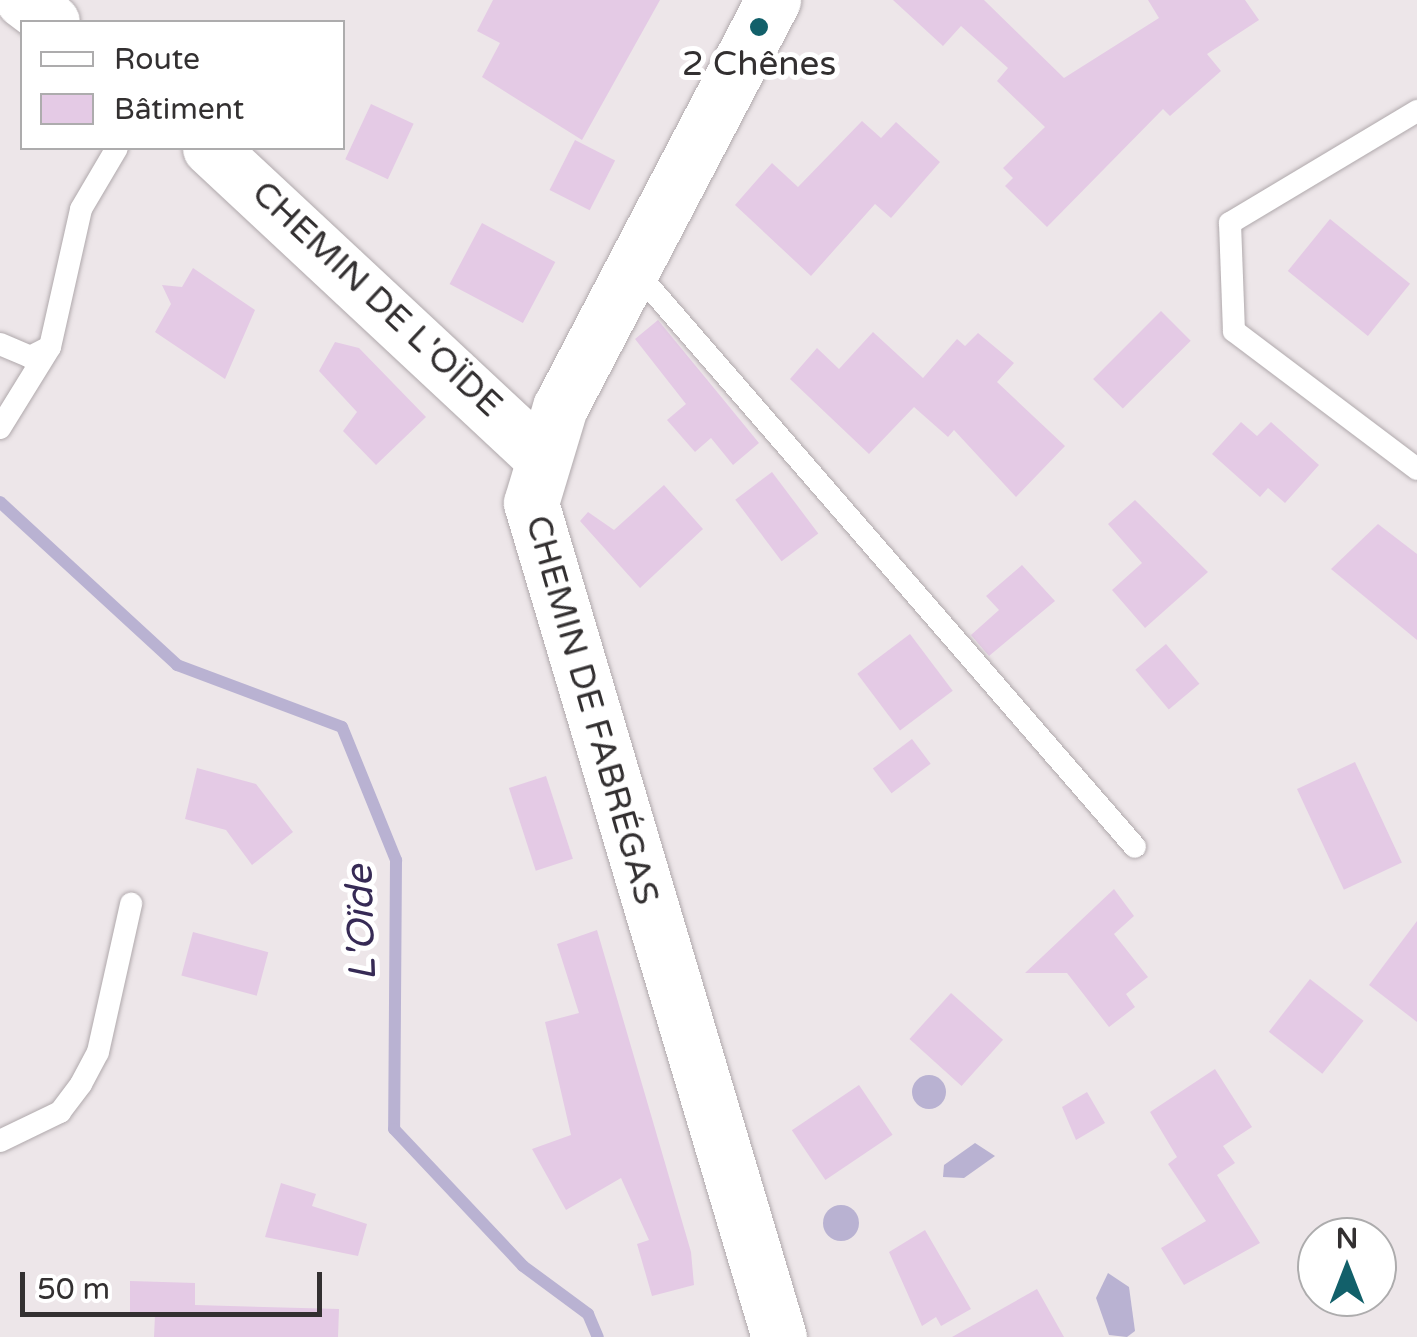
<!DOCTYPE html>
<html>
<head>
<meta charset="utf-8">
<style>
  body { margin:0 }
  #map { position:relative; width:1417px; height:1337px; overflow:hidden; background:#ede6e9; font-family:"Varela Round",sans-serif }
  div>[style] { position:absolute }
  .water>* { inset:0; background:#b9b2d2 }
  .round { border-radius:50% }
  .stream>* { height:12px; margin:-6px; padding:0 6px; transform-origin:6px; border-radius:6px; background:#b9b2d2 }
  .building>* { inset:0; background:#e4cae5; transform-origin:0 0 }
  .roads { filter:drop-shadow(0 0 2px #b0a9ac) drop-shadow(0 0 2px #b0a9ac) }
  .lane>* { height:22px; margin:-11px; padding:0 11px; transform-origin:11px; border-radius:11px; background:#fff }
  .secondary>* { height:55px; margin:-27.5px; padding:0 27.5px; transform-origin:27.5px; border-radius:27.5px; background:#fff }
  .dots>* { width:28px; height:28px; translate:-50% -50%; box-sizing:border-box; border:5px solid #fff; border-radius:50% }
  span { translate:-50% -50%; white-space:nowrap; text-align:center; line-height:1.15; -webkit-text-stroke:10px #fff; paint-order:stroke }
  .poi-label { font-size:35px; color:#333031 }
  .street-label { font-size:35px; color:#333031 }
  .water-label { font-size:38px; color:#362a55; font-style:italic }
  .legend { position:absolute; left:20px; top:20px; width:325px; height:130px; box-sizing:border-box; background:#fff; border:2px solid #adacad; margin:0; padding:12px 18px; list-style:none; font-size:30px; color:#333031 }
  .legend li { display:flex; align-items:center; gap:20px; height:50px }
  .legend b { width:50px; border:2px solid #adacad }
  .north { position:absolute; left:1297px; top:1217px; width:100px; height:100px; box-sizing:border-box; background:#fff; border:2px solid #adacad; border-radius:50%; rotate:0deg; font-size:28px; font-weight:700; line-height:40px; text-align:center; color:#333031 }
  .north::after { content:''; display:block; margin:auto; width:35px; height:45px; background:#12606a; clip-path:polygon(50% 0,100% 100%,50% 72%,0 100%) }
  .scale { position:absolute; left:20px; top:1272px; width:302px; height:45px; box-sizing:border-box; border:5px solid #333031; border-top:0; padding-left:12px; font-size:30px; line-height:35px; white-space:nowrap; color:#333031; -webkit-text-stroke:8px #fff; paint-order:stroke }
</style>
</head>
<body>
<div id="map">
  <div class="water">
    <div class="round" style="left:912px;top:1075px;width:34px;height:34px"></div>
    <div style="clip-path:polygon(975px 1143px,995px 1156px,964px 1178px,943px 1177px,944px 1165px)"></div>
    <div class="round" style="left:823px;top:1205px;width:36px;height:36px"></div>
    <div style="clip-path:polygon(1108px 1273px,1129px 1287px,1135px 1331px,1127px 1337px,1109px 1335px,1096px 1298px)"></div>
  </div>
  <div class="stream">
    <div style="left:0;top:502px;width:241px;rotate:42.6deg"></div>
    <div style="left:177px;top:665px;width:176px;rotate:20.6deg"></div>
    <div style="left:342px;top:727px;width:144px;rotate:67.9deg"></div>
    <div style="left:396px;top:860px;width:269px;rotate:90.4deg"></div>
    <div style="left:394px;top:1129px;width:188px;rotate:46.7deg"></div>
    <div style="left:523px;top:1266px;width:81px;rotate:36.4deg"></div>
    <div style="left:588px;top:1314px;width:25px;rotate:67deg"></div>
  </div>
  <div class="building">
    <div style="clip-path:polygon(493px 0,660px 0,582px 140px,482px 77px,500px 43px,477px 31px)"></div>
    <div style="clip-path:polygon(893px 0,984px 0,1064px 78px,1159px 18px,1148px 0,1245px 0,1259px 20px,1207px 54px,1221px 71px,1170px 116px,1163px 109px,1047px 227px,1005px 186px,1013px 178px,1003px 168px,1045px 127px,997px 81px,1008px 68px,961px 26px,943px 46px)"></div>
    <div style="left:371px;top:104px;width:47px;height:61px;rotate:25deg"></div>
    <div style="clip-path:polygon(862px 121px,881px 138px,896px 122px,940px 162px,891px 218px,875px 204px,811px 276px,735px 205px,772px 163px,798px 187px)"></div>
    <div style="left:575px;top:140px;width:45px;height:56px;rotate:27deg"></div>
    <div style="left:1330px;top:219px;width:103px;height:67px;rotate:39deg"></div>
    <div style="left:482px;top:223px;width:83px;height:69px;rotate:28deg"></div>
    <div style="clip-path:polygon(193px 268px,255px 310px,225px 379px,155px 332px,171px 304px,162px 285px,182px 287px)"></div>
    <div style="left:1161px;top:311px;width:42px;height:96px;rotate:45deg"></div>
    <div style="clip-path:polygon(658px 320px,759px 443px,733px 465px,711px 438px,695px 452px,667px 420px,686px 404px,635px 339px)"></div>
    <div style="clip-path:polygon(873px 332px,923px 378px,957px 339px,965px 346px,978px 333px,1014px 363px,997px 382px,1065px 446px,1016px 497px,954px 430px,948px 437px,914px 407px,869px 454px,790px 379px,817px 348px,839px 369px)"></div>
    <div style="clip-path:polygon(335px 342px,359px 348px,426px 417px,376px 465px,343px 431px,357px 412px,319px 371px)"></div>
    <div style="clip-path:polygon(1241px 422px,1257px 436px,1271px 422px,1319px 465px,1285px 503px,1268px 488px,1260px 497px,1212px 454px)"></div>
    <div style="left:772px;top:472px;width:77px;height:46px;rotate:53deg"></div>
    <div style="clip-path:polygon(664px 485px,703px 529px,640px 588px,580px 521px,588px 512px,614px 530px)"></div>
    <div style="clip-path:polygon(1135px 500px,1208px 572px,1145px 628px,1112px 590px,1142px 563px,1108px 524px)"></div>
    <div style="clip-path:polygon(1378px 524px,1417px 554px,1417px 640px,1331px 569px)"></div>
    <div style="clip-path:polygon(1022px 565px,1055px 601px,989px 656px,971px 635px,999px 610px,986px 596px)"></div>
    <div style="left:910px;top:634px;width:71px;height:66px;rotate:53deg"></div>
    <div style="left:1166px;top:644px;width:52px;height:40px;rotate:50deg"></div>
    <div style="left:912px;top:739px;width:31px;height:49px;rotate:53deg"></div>
    <div style="left:1355px;top:762px;width:111px;height:64px;rotate:65deg"></div>
    <div style="clip-path:polygon(197px 768px,256px 784px,293px 832px,252px 865px,226px 830px,185px 819px)"></div>
    <div style="left:546px;top:776px;width:87px;height:39px;rotate:72deg"></div>
    <div style="clip-path:polygon(1114px 889px,1134px 916px,1114px 934px,1148px 977px,1126px 994px,1135px 1007px,1109px 1027px,1067px 973px,1025px 973px)"></div>
    <div style="clip-path:polygon(1417px 921px,1417px 1022px,1369px 985px)"></div>
    <div style="clip-path:polygon(597px 930px,691px 1252px,694px 1285px,652px 1296px,637px 1244px,649px 1240px,621px 1178px,566px 1210px,532px 1149px,571px 1135px,545px 1022px,579px 1013px,557px 944px)"></div>
    <div style="left:193px;top:932px;width:78px;height:45px;rotate:15deg"></div>
    <div style="left:1310px;top:979px;width:68px;height:67px;rotate:38deg"></div>
    <div style="left:951px;top:993px;width:70px;height:62px;rotate:42deg"></div>
    <div style="clip-path:polygon(1215px 1069px,1252px 1127px,1223px 1146px,1235px 1163px,1217px 1175px,1260px 1243px,1184px 1285px,1161px 1248px,1206px 1221px,1168px 1164px,1177px 1157px,1150px 1112px)"></div>
    <div style="left:859px;top:1085px;width:60px;height:81px;rotate:56deg"></div>
    <div style="clip-path:polygon(1087px 1092px,1105px 1123px,1076px 1140px,1062px 1107px)"></div>
    <div style="clip-path:polygon(281px 1183px,316px 1194px,312px 1206px,367px 1224px,358px 1256px,265px 1237px)"></div>
    <div style="clip-path:polygon(925px 1230px,971px 1309px,941px 1326px,936px 1317px,922px 1326px,889px 1252px)"></div>
    <div style="clip-path:polygon(130px 1281px,195px 1283px,195px 1305px,339px 1309px,338px 1337px,154px 1337px,155px 1315px,130px 1315px)"></div>
    <div style="clip-path:polygon(1037px 1289px,1064px 1337px,952px 1337px)"></div>
  </div>
  <div class="roads">
    <div class="lane">
      <div style="left:1417px;top:111px;width:218px;rotate:149.1deg"></div>
      <div style="left:1230px;top:223px;width:108px;rotate:87.9deg"></div>
      <div style="left:1234px;top:331px;width:229px;rotate:37deg"></div>
      <div style="left:633px;top:268px;width:766px;rotate:49.07deg"></div>
      <div style="left:0;top:344px;width:33px;rotate:23deg"></div>
      <div style="left:30px;top:357px;width:22px;rotate:-27deg"></div>
      <div style="left:50px;top:347px;width:141px;rotate:-77.3deg"></div>
      <div style="left:81px;top:209px;width:71px;rotate:-59.5deg"></div>
      <div style="left:0;top:428px;width:95px;rotate:-58.3deg"></div>
      <div style="left:0;top:1141px;width:67px;rotate:-25.8deg"></div>
      <div style="left:60px;top:1112px;width:35px;rotate:-53deg"></div>
      <div style="left:81px;top:1084px;width:36px;rotate:-62deg"></div>
      <div style="left:98px;top:1052px;width:152px;rotate:-77.4deg"></div>
    </div>
    <div class="secondary">
      <div style="left:23px;top:0;width:36px;rotate:37deg"></div>
      <div style="left:773px;top:0;width:459px;rotate:117.6deg"></div>
      <div style="left:560px;top:407px;width:100px;rotate:106.8deg"></div>
      <div style="left:531px;top:503px;width:870px;rotate:73.44deg"></div>
      <div style="left:210px;top:148px;width:451px;rotate:43deg"></div>
    </div>
  </div>
  <div class="dots">
    <div style="left:759px;top:27px;background:#12606a"></div>
  </div>
  <div class="poi-label">
    <span style="left:759px;top:64px">2 Chênes</span>
  </div>
  <div class="street-label">
    <span style="left:377px;top:299px;rotate:43deg">CHEMIN DE L'OÏDE</span>
    <span style="left:592px;top:710px;rotate:74deg">CHEMIN DE FABRÉGAS</span>
  </div>
  <div class="water-label">
    <span style="left:362px;top:923px;rotate:-92deg">L'Oïde</span>
  </div>
  <ul class="legend">
  <li><b style="height:12px;background:#fff"></b>Route</li>
  <li><b style="height:28px;background:#e4cae5"></b>Bâtiment</li>
  </ul>
  <div class="north">N</div>
  <div class="scale">50 m</div>
</div>
</body>
</html>
